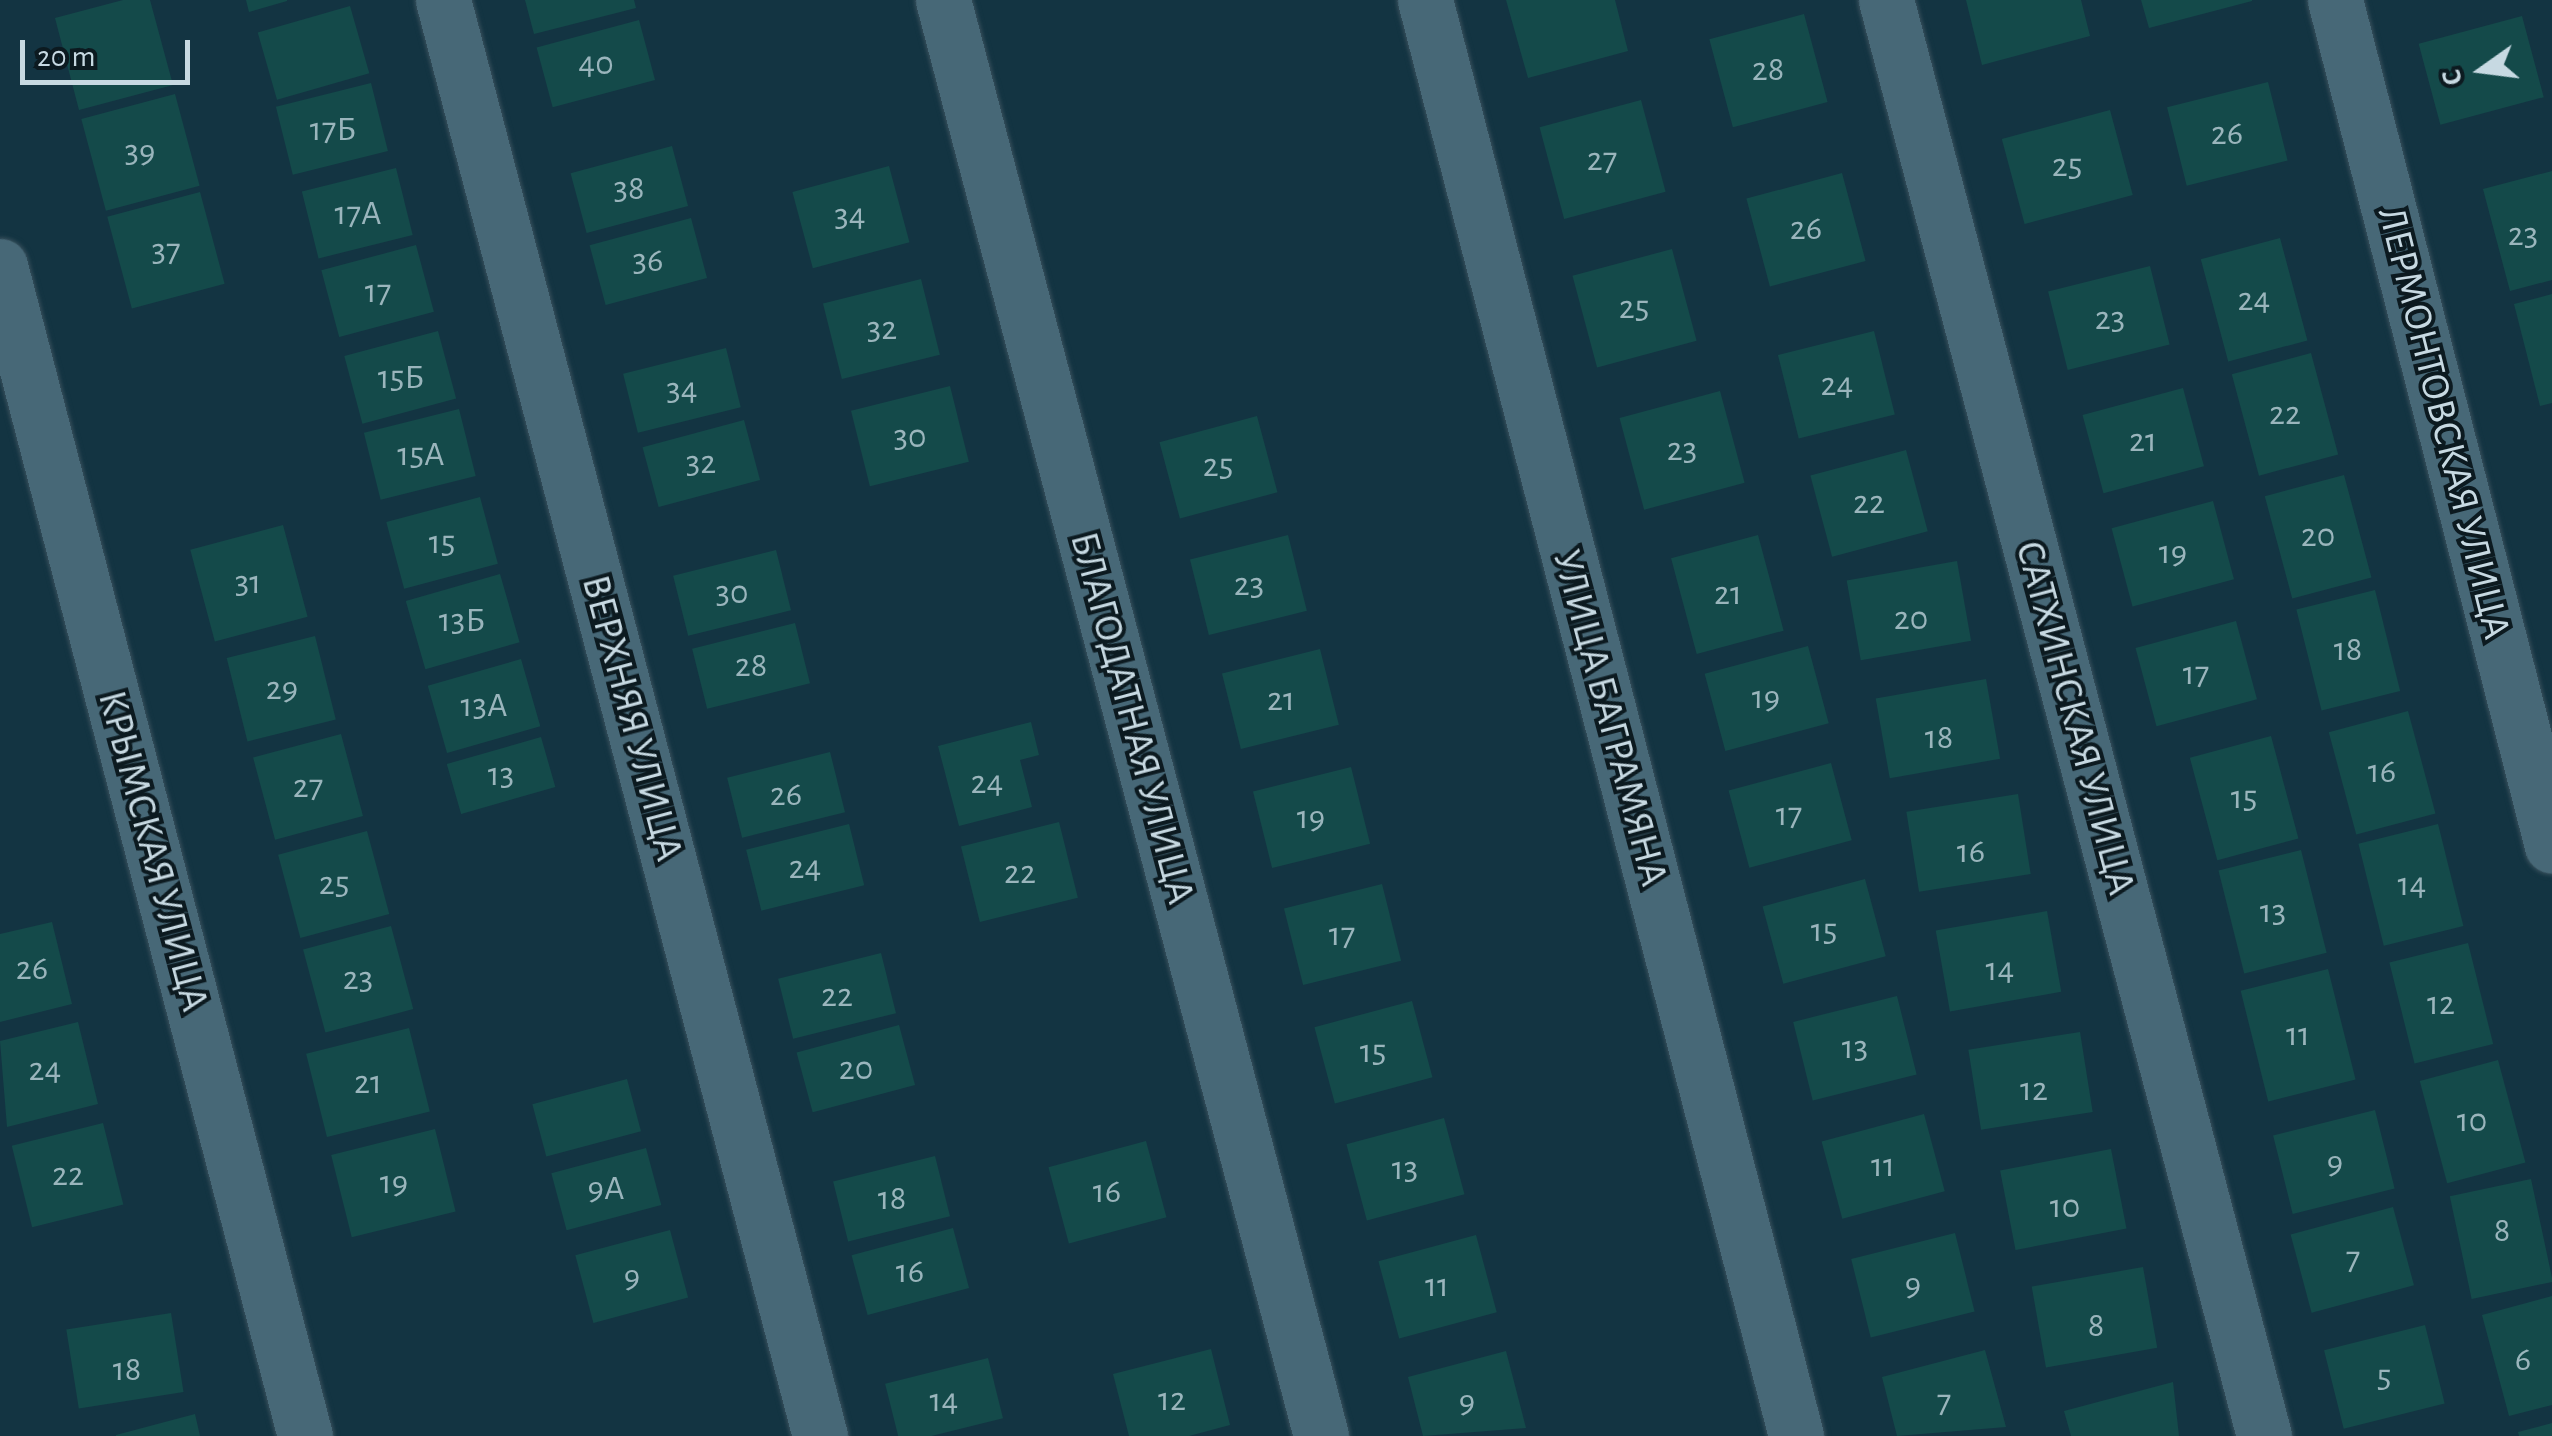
<!DOCTYPE html>
<html>
<head>
<meta charset="utf-8">
<style>
  body { margin:0 }
  #map { position:relative; width:2552px; height:1436px; overflow:hidden; background:#133442; font-family:"Alegreya Sans",sans-serif }
  div>[style] { position:absolute }
  .building>* { inset:0; background:#144a4a; transform-origin:0 0 }
  .roads { filter:drop-shadow(0 0 2px #38505c) drop-shadow(0 0 2px #38505c) }
  .street>* { height:55px; margin:-27.5px; padding:0 27.5px; transform-origin:27.5px; border-radius:27.5px; background:#476877 }
  span { translate:-50% -50%; white-space:nowrap; text-align:center; line-height:1.15; -webkit-text-stroke:8px #0c1a20; paint-order:stroke }
  .number-label { font-size:35px; color:#9ab5bc }
  .number-label span { -webkit-text-stroke-width:0 }
  .street-label { font-size:40px; color:#c7d9e2 }
  .north { position:absolute; left:2432px; top:20px; width:100px; height:100px; -webkit-text-stroke:8px #0c1a20; paint-order:stroke; rotate:256deg; font-size:28px; font-weight:700; line-height:40px; text-align:center; color:#c7d9e2 }
  .north::after { content:''; display:block; margin:auto; width:35px; height:45px; background:#c7d9e2; clip-path:polygon(50% 0,100% 100%,50% 72%,0 100%) }
  .scale { position:absolute; left:20px; top:40px; width:170px; height:45px; box-sizing:border-box; border:5px solid #c7d9e2; border-top:0; padding-left:12px; font-size:30px; line-height:35px; white-space:nowrap; color:#c7d9e2; -webkit-text-stroke:8px #0c1a20; paint-order:stroke }
</style>
</head>
<body>
<div id="map">
  <div class="building">
    <div style="clip-path:polygon(123px 0,150px 0,173px 85px,79px 110px,55px 18px)"></div>
    <div style="clip-path:polygon(246px 0,287px 0,287px 1px,249px 12px)"></div>
    <div style="clip-path:polygon(525px 0,634px 0,636px 8px,534px 34px)"></div>
    <div style="clip-path:polygon(1506px 0,1615px 0,1628px 51px,1528px 78px)"></div>
    <div style="clip-path:polygon(1966px 0,2081px 0,2090px 36px,1982px 65px)"></div>
    <div style="clip-path:polygon(2141px 0,2252px 0,2252px 1px,2149px 28px)"></div>
    <div style="left:350px;top:6px;width:70px;height:96px;rotate:74deg"></div>
    <div style="left:1804px;top:14px;width:91px;height:98px;rotate:75deg"></div>
    <div style="left:2522px;top:16px;width:84px;height:107px;rotate:75deg"></div>
    <div style="left:639px;top:20px;width:62px;height:106px;rotate:75deg"></div>
    <div style="left:2268px;top:82px;width:81px;height:104px;rotate:76deg"></div>
    <div style="left:371px;top:83px;width:70px;height:98px;rotate:76deg"></div>
    <div style="left:175px;top:94px;width:95px;height:97px;rotate:75deg"></div>
    <div style="left:1641px;top:100px;width:95px;height:105px;rotate:75deg"></div>
    <div style="left:2110px;top:110px;width:88px;height:112px;rotate:75deg"></div>
    <div style="left:672px;top:146px;width:62px;height:105px;rotate:75deg"></div>
    <div style="left:889px;top:166px;width:79px;height:100px;rotate:75deg"></div>
    <div style="left:396px;top:168px;width:69px;height:97px;rotate:76deg"></div>
    <div style="clip-path:polygon(2552px 171px,2552px 280px,2510px 291px,2483px 189px)"></div>
    <div style="left:1842px;top:173px;width:91px;height:99px;rotate:75deg"></div>
    <div style="left:200px;top:192px;width:95px;height:96px;rotate:75deg"></div>
    <div style="left:691px;top:218px;width:62px;height:105px;rotate:75deg"></div>
    <div style="left:2280px;top:238px;width:106px;height:82px;rotate:75deg"></div>
    <div style="left:416px;top:245px;width:69px;height:98px;rotate:75deg"></div>
    <div style="left:1672px;top:249px;width:95px;height:103px;rotate:75deg"></div>
    <div style="left:2150px;top:266px;width:81px;height:105px;rotate:76deg"></div>
    <div style="left:921px;top:279px;width:78px;height:101px;rotate:76deg"></div>
    <div style="clip-path:polygon(2552px 294px,2552px 403px,2540px 406px,2514px 304px)"></div>
    <div style="left:438px;top:331px;width:70px;height:97px;rotate:75deg"></div>
    <div style="left:1874px;top:331px;width:86px;height:99px;rotate:76deg"></div>
    <div style="left:726px;top:348px;width:61px;height:106px;rotate:76deg"></div>
    <div style="left:2311px;top:353px;width:105px;height:82px;rotate:75deg"></div>
    <div style="left:950px;top:386px;width:78px;height:102px;rotate:76deg"></div>
    <div style="left:2183px;top:388px;width:81px;height:104px;rotate:75deg"></div>
    <div style="left:1720px;top:391px;width:95px;height:104px;rotate:75deg"></div>
    <div style="left:459px;top:409px;width:69px;height:98px;rotate:76deg"></div>
    <div style="left:1257px;top:416px;width:79px;height:101px;rotate:75deg"></div>
    <div style="left:744px;top:420px;width:62px;height:105px;rotate:75deg"></div>
    <div style="left:1906px;top:450px;width:84px;height:99px;rotate:75deg"></div>
    <div style="left:2344px;top:475px;width:106px;height:82px;rotate:75deg"></div>
    <div style="left:480px;top:497px;width:69px;height:97px;rotate:75deg"></div>
    <div style="left:2213px;top:501px;width:81px;height:105px;rotate:75deg"></div>
    <div style="left:283px;top:525px;width:95px;height:96px;rotate:75deg"></div>
    <div style="left:1288px;top:535px;width:78px;height:101px;rotate:76deg"></div>
    <div style="left:1758px;top:535px;width:99px;height:90px;rotate:75deg"></div>
    <div style="left:776px;top:550px;width:62px;height:106px;rotate:76deg"></div>
    <div style="left:1957px;top:561px;width:81px;height:112px;rotate:80deg"></div>
    <div style="left:500px;top:574px;width:71px;height:98px;rotate:74deg"></div>
    <div style="left:2375px;top:590px;width:104px;height:81px;rotate:76deg"></div>
    <div style="left:2236px;top:621px;width:81px;height:104px;rotate:75deg"></div>
    <div style="left:795px;top:623px;width:62px;height:106px;rotate:76deg"></div>
    <div style="left:315px;top:636px;width:86px;height:91px;rotate:76deg"></div>
    <div style="left:1808px;top:646px;width:80px;height:107px;rotate:75deg"></div>
    <div style="left:1320px;top:649px;width:78px;height:101px;rotate:76deg"></div>
    <div style="left:521px;top:659px;width:70px;height:97px;rotate:74deg"></div>
    <div style="left:1986px;top:679px;width:81px;height:112px;rotate:80deg"></div>
    <div style="left:2408px;top:711px;width:106px;height:82px;rotate:75deg"></div>
    <div style="clip-path:polygon(1031px 722px,1039px 755px,1020px 760px,1032px 807px,959px 826px,938px 746px)"></div>
    <div style="left:341px;top:734px;width:85px;height:91px;rotate:75deg"></div>
    <div style="left:2271px;top:736px;width:106px;height:84px;rotate:75deg"></div>
    <div style="left:541px;top:737px;width:52px;height:98px;rotate:74deg"></div>
    <div style="left:830px;top:752px;width:62px;height:106px;rotate:76deg"></div>
    <div style="left:1831px;top:763px;width:80px;height:106px;rotate:75deg"></div>
    <div style="left:1351px;top:767px;width:79px;height:101px;rotate:76deg"></div>
    <div style="left:2018px;top:794px;width:81px;height:113px;rotate:81deg"></div>
    <div style="left:1059px;top:822px;width:78px;height:101px;rotate:76deg"></div>
    <div style="left:849px;top:824px;width:63px;height:106px;rotate:76deg"></div>
    <div style="left:2438px;top:824px;width:105px;height:82px;rotate:76deg"></div>
    <div style="left:367px;top:831px;width:86px;height:92px;rotate:75deg"></div>
    <div style="left:2301px;top:850px;width:106px;height:85px;rotate:76deg"></div>
    <div style="left:1865px;top:879px;width:80px;height:106px;rotate:75deg"></div>
    <div style="left:1382px;top:884px;width:79px;height:101px;rotate:76deg"></div>
    <div style="left:2047px;top:911px;width:82px;height:113px;rotate:80deg"></div>
    <div style="clip-path:polygon(52px 922px,72px 1004px,0 1022px,0 934px)"></div>
    <div style="left:391px;top:926px;width:86px;height:91px;rotate:75deg"></div>
    <div style="left:2468px;top:943px;width:104px;height:81px;rotate:76deg"></div>
    <div style="left:881px;top:953px;width:62px;height:106px;rotate:76deg"></div>
    <div style="left:2328px;top:969px;width:114px;height:90px;rotate:76deg"></div>
    <div style="left:1897px;top:996px;width:81px;height:107px;rotate:76deg"></div>
    <div style="left:1412px;top:1001px;width:79px;height:101px;rotate:75deg"></div>
    <div style="clip-path:polygon(78px 1022px,98px 1104px,7px 1127px,0 1041px)"></div>
    <div style="left:899px;top:1025px;width:62px;height:106px;rotate:75deg"></div>
    <div style="left:409px;top:1028px;width:86px;height:106px;rotate:76deg"></div>
    <div style="left:2080px;top:1032px;width:81px;height:113px;rotate:81deg"></div>
    <div style="left:2498px;top:1060px;width:106px;height:81px;rotate:75deg"></div>
    <div style="left:627px;top:1079px;width:54px;height:98px;rotate:75deg"></div>
    <div style="left:2375px;top:1110px;width:81px;height:105px;rotate:76deg"></div>
    <div style="left:1924px;top:1114px;width:80px;height:106px;rotate:75deg"></div>
    <div style="left:1444px;top:1118px;width:79px;height:101px;rotate:75deg"></div>
    <div style="left:103px;top:1123px;width:84px;height:94px;rotate:76deg"></div>
    <div style="left:435px;top:1129px;width:85px;height:107px;rotate:76deg"></div>
    <div style="left:1146px;top:1141px;width:79px;height:101px;rotate:75deg"></div>
    <div style="left:646px;top:1148px;width:59px;height:98px;rotate:75deg"></div>
    <div style="left:2111px;top:1149px;width:81px;height:113px;rotate:79deg"></div>
    <div style="left:935px;top:1156px;width:62px;height:105px;rotate:76deg"></div>
    <div style="left:2531px;top:1179px;width:105px;height:83px;rotate:78deg"></div>
    <div style="left:2393px;top:1207px;width:81px;height:106px;rotate:75deg"></div>
    <div style="left:953px;top:1228px;width:62px;height:105px;rotate:75deg"></div>
    <div style="left:670px;top:1230px;width:70px;height:98px;rotate:75deg"></div>
    <div style="left:1955px;top:1233px;width:81px;height:107px;rotate:76deg"></div>
    <div style="left:1476px;top:1235px;width:80px;height:101px;rotate:75deg"></div>
    <div style="left:2143px;top:1267px;width:82px;height:113px;rotate:80deg"></div>
    <div style="clip-path:polygon(2552px 1296px,2552px 1405px,2509px 1416px,2482px 1315px)"></div>
    <div style="left:171px;top:1313px;width:80px;height:106px;rotate:81deg"></div>
    <div style="left:2425px;top:1325px;width:81px;height:104px;rotate:76deg"></div>
    <div style="clip-path:polygon(1211px 1349px,1230px 1425px,1189px 1436px,1129px 1436px,1113px 1374px)"></div>
    <div style="clip-path:polygon(1985px 1350px,2006px 1427px,1897px 1436px,1882px 1377px)"></div>
    <div style="clip-path:polygon(1506px 1351px,1526px 1428px,1423px 1436px,1408px 1377px)"></div>
    <div style="left:988px;top:1358px;width:62px;height:106px;rotate:76deg"></div>
    <div style="clip-path:polygon(2173px 1382px,2179px 1436px,2071px 1436px,2064px 1411px)"></div>
    <div style="clip-path:polygon(195px 1414px,200px 1436px,116px 1436px,116px 1435px)"></div>
    <div style="clip-path:polygon(2552px 1423px,2552px 1436px,2519px 1436px,2518px 1432px)"></div>
  </div>
  <div class="roads">
    <div class="street">
      <div style="left:443px;top:0;width:1485px;rotate:75.29deg"></div>
      <div style="left:943px;top:0;width:1485px;rotate:75.25deg"></div>
      <div style="left:1425px;top:0;width:1483px;rotate:75.51deg"></div>
      <div style="left:1886px;top:0;width:1485px;rotate:75.25deg"></div>
      <div style="left:2335px;top:0;width:873px;rotate:75.61deg"></div>
      <div style="left:0;top:266px;width:1209px;rotate:75.39deg"></div>
    </div>
  </div>
  <div class="number-label">
    <span style="left:596px;top:64px">40</span>
    <span style="left:1768px;top:70px">28</span>
    <span style="left:333px;top:130px">17Б</span>
    <span style="left:2227px;top:134px">26</span>
    <span style="left:140px;top:152px">39</span>
    <span style="left:1602px;top:160px">27</span>
    <span style="left:2067px;top:166px">25</span>
    <span style="left:629px;top:189px">38</span>
    <span style="left:358px;top:214px">17А</span>
    <span style="left:850px;top:216px">34</span>
    <span style="left:1806px;top:229px">26</span>
    <span style="left:2523px;top:235px">23</span>
    <span style="left:166px;top:251px">37</span>
    <span style="left:648px;top:261px">36</span>
    <span style="left:378px;top:292px">17</span>
    <span style="left:2254px;top:300px">24</span>
    <span style="left:1634px;top:308px">25</span>
    <span style="left:2110px;top:319px">23</span>
    <span style="left:882px;top:329px">32</span>
    <span style="left:401px;top:378px">15Б</span>
    <span style="left:1837px;top:385px">24</span>
    <span style="left:682px;top:390px">34</span>
    <span style="left:2285px;top:414px">22</span>
    <span style="left:910px;top:437px">30</span>
    <span style="left:2143px;top:441px">21</span>
    <span style="left:1682px;top:450px">23</span>
    <span style="left:421px;top:455px">15А</span>
    <span style="left:701px;top:463px">32</span>
    <span style="left:1218px;top:466px">25</span>
    <span style="left:1869px;top:503px">22</span>
    <span style="left:2318px;top:536px">20</span>
    <span style="left:442px;top:543px">15</span>
    <span style="left:2173px;top:553px">19</span>
    <span style="left:248px;top:583px">31</span>
    <span style="left:1249px;top:585px">23</span>
    <span style="left:732px;top:593px">30</span>
    <span style="left:1728px;top:594px">21</span>
    <span style="left:1911px;top:619px">20</span>
    <span style="left:462px;top:621px">13Б</span>
    <span style="left:2348px;top:650px">18</span>
    <span style="left:751px;top:666px">28</span>
    <span style="left:2196px;top:674px">17</span>
    <span style="left:282px;top:689px">29</span>
    <span style="left:1766px;top:698px">19</span>
    <span style="left:1281px;top:700px">21</span>
    <span style="left:484px;top:706px">13А</span>
    <span style="left:1939px;top:738px">18</span>
    <span style="left:2382px;top:772px">16</span>
    <span style="left:501px;top:775px">13</span>
    <span style="left:987px;top:783px">24</span>
    <span style="left:308px;top:787px">27</span>
    <span style="left:786px;top:795px">26</span>
    <span style="left:2244px;top:798px">15</span>
    <span style="left:1789px;top:815px">17</span>
    <span style="left:1311px;top:818px">19</span>
    <span style="left:1971px;top:852px">16</span>
    <span style="left:805px;top:868px">24</span>
    <span style="left:1020px;top:873px">22</span>
    <span style="left:334px;top:884px">25</span>
    <span style="left:2412px;top:885px">14</span>
    <span style="left:2273px;top:912px">13</span>
    <span style="left:1824px;top:931px">15</span>
    <span style="left:1342px;top:935px">17</span>
    <span style="left:32px;top:969px">26</span>
    <span style="left:2000px;top:970px">14</span>
    <span style="left:358px;top:979px">23</span>
    <span style="left:837px;top:996px">22</span>
    <span style="left:2441px;top:1004px">12</span>
    <span style="left:2298px;top:1035px">11</span>
    <span style="left:1855px;top:1048px">13</span>
    <span style="left:1373px;top:1052px">15</span>
    <span style="left:856px;top:1069px">20</span>
    <span style="left:45px;top:1070px">24</span>
    <span style="left:368px;top:1083px">21</span>
    <span style="left:2034px;top:1090px">12</span>
    <span style="left:2472px;top:1121px">10</span>
    <span style="left:2335px;top:1163px">9</span>
    <span style="left:1883px;top:1166px">11</span>
    <span style="left:1405px;top:1169px">13</span>
    <span style="left:68px;top:1175px">22</span>
    <span style="left:394px;top:1183px">19</span>
    <span style="left:606px;top:1189px">9А</span>
    <span style="left:1107px;top:1192px">16</span>
    <span style="left:892px;top:1199px">18</span>
    <span style="left:2065px;top:1207px">10</span>
    <span style="left:2502px;top:1231px">8</span>
    <span style="left:2353px;top:1259px">7</span>
    <span style="left:910px;top:1272px">16</span>
    <span style="left:632px;top:1277px">9</span>
    <span style="left:1913px;top:1285px">9</span>
    <span style="left:1437px;top:1286px">11</span>
    <span style="left:2096px;top:1326px">8</span>
    <span style="left:2523px;top:1360px">6</span>
    <span style="left:127px;top:1370px">18</span>
    <span style="left:2384px;top:1377px">5</span>
    <span style="left:1172px;top:1400px">12</span>
    <span style="left:944px;top:1401px">14</span>
    <span style="left:1467px;top:1402px">9</span>
    <span style="left:1944px;top:1402px">7</span>
  </div>
  <div class="street-label">
    <span style="left:2444px;top:423px;rotate:76deg">ЛЕРМОНТОВСКАЯ УЛИЦА</span>
    <span style="left:632px;top:718px;rotate:75deg">ВЕРХНЯЯ УЛИЦА</span>
    <span style="left:1132px;top:718px;rotate:75deg">БЛАГОДАТНАЯ УЛИЦА</span>
    <span style="left:1610px;top:718px;rotate:75deg">УЛИЦА БАГРАМЯНА</span>
    <span style="left:2075px;top:718px;rotate:75deg">САТХИНСКАЯ УЛИЦА</span>
    <span style="left:153px;top:851px;rotate:75deg">КРЫМСКАЯ УЛИЦА</span>
  </div>
  <div class="north">С</div>
  <div class="scale">20 m</div>
</div>
</body>
</html>
